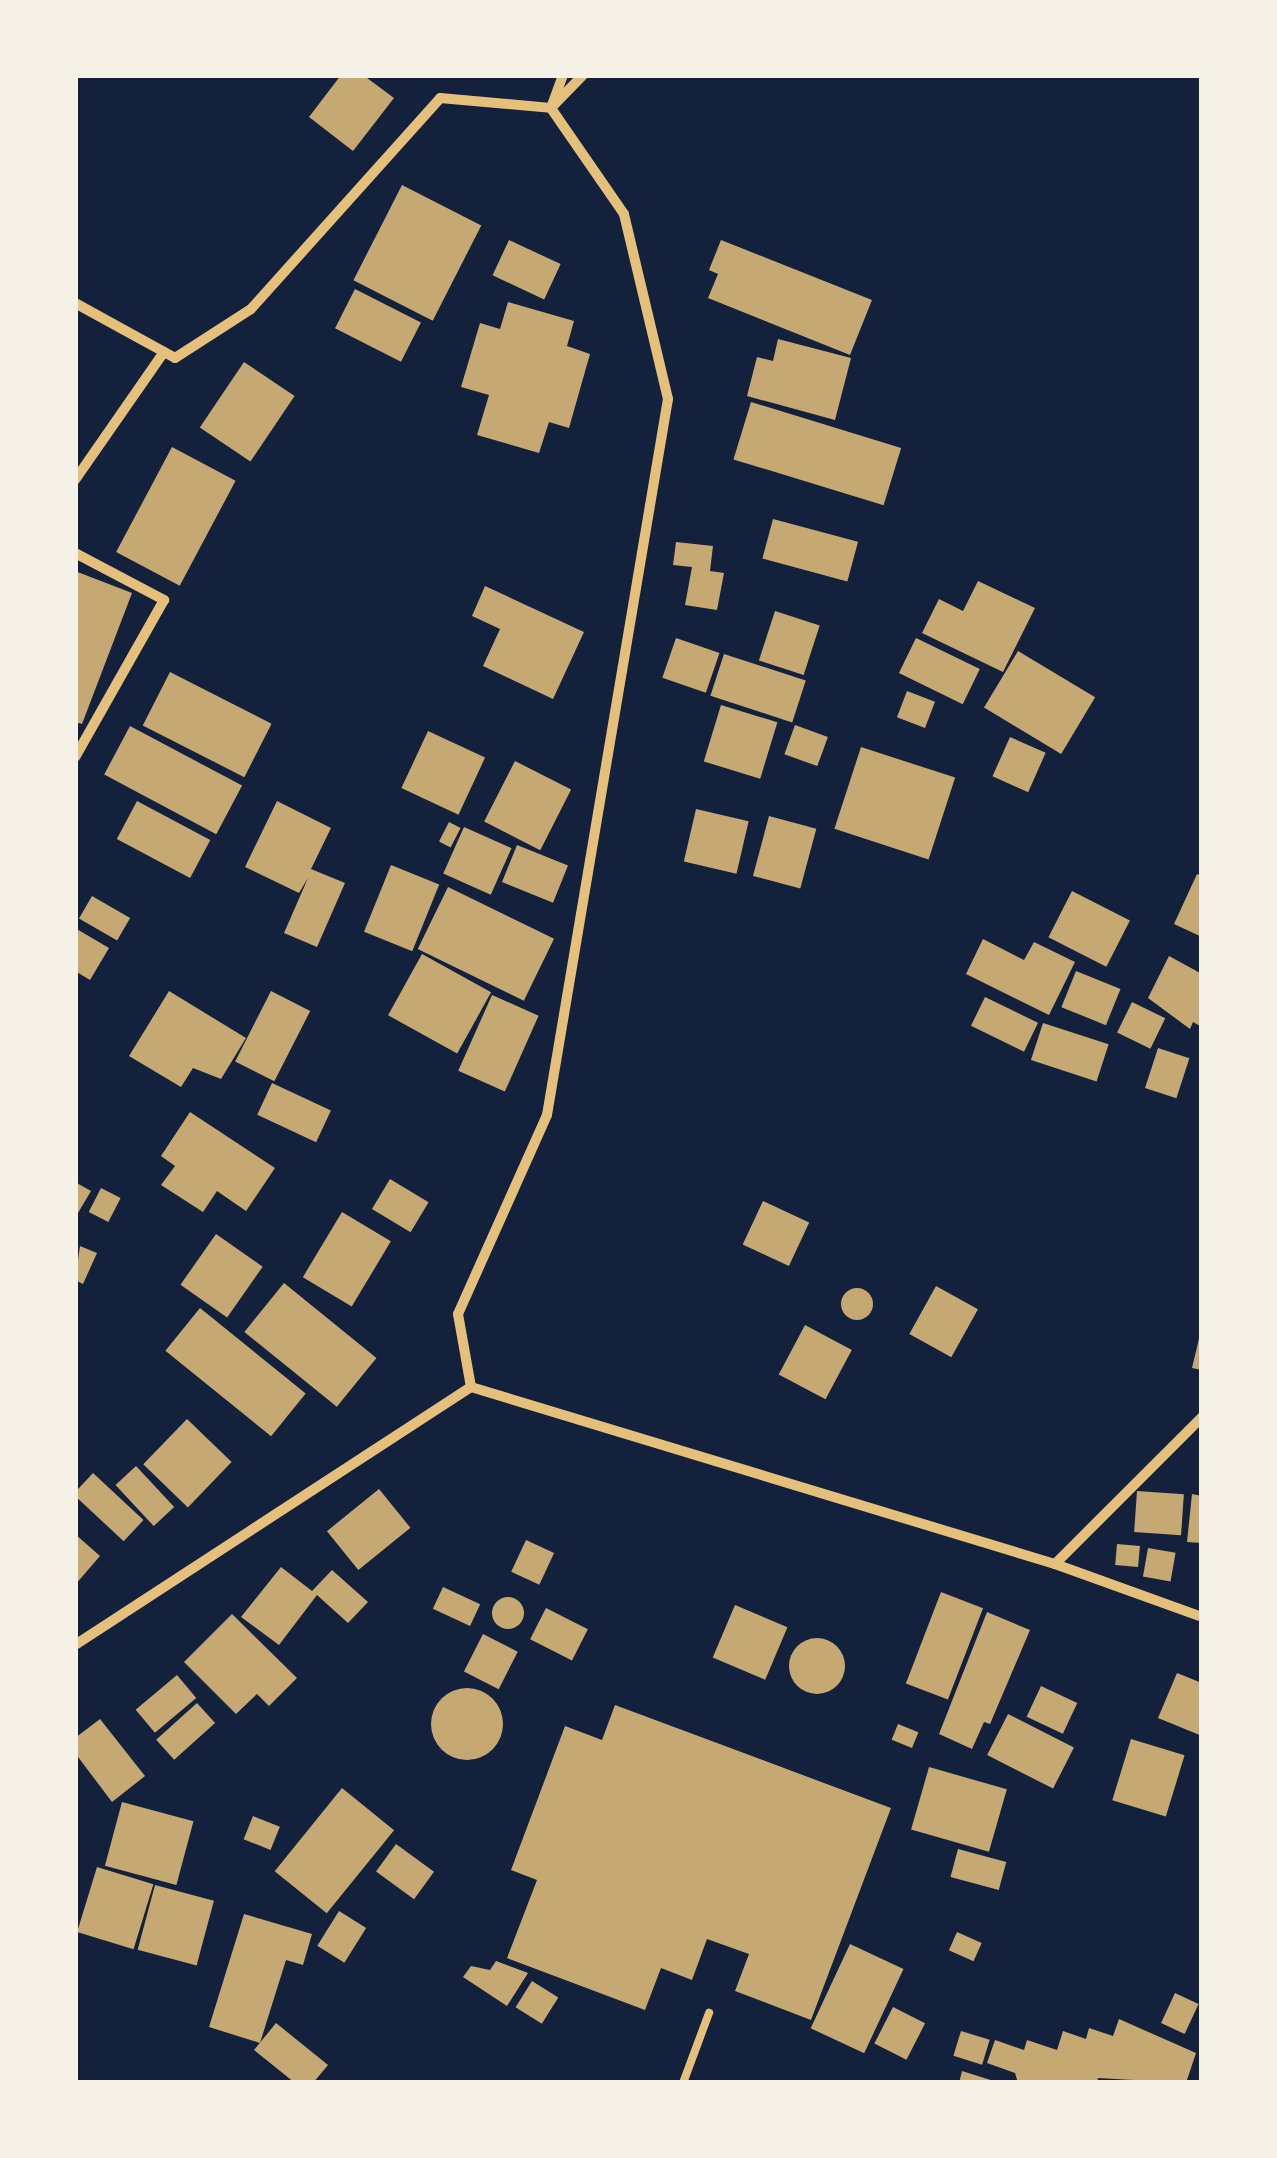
<!DOCTYPE html>
<html>
<head>
<meta charset="utf-8">
<style>
  body { margin:0 }
  #map { position:relative; width:1277px; height:2158px; overflow:hidden; background:#14213d; font-family:"Golos Text",sans-serif }
  div>[style] { position:absolute }
  .building>* { inset:0; background:#c6a872; transform-origin:0 0 }
  .round { border-radius:50% }
  .service>* { height:8px; margin:-4px; padding:0 4px; transform-origin:4px; border-radius:4px; background:#e5c07b }
  .minor>* { height:10px; margin:-5px; padding:0 5px; transform-origin:5px; border-radius:5px; background:#e5c07b }
  span { translate:-50% -50%; white-space:nowrap; text-align:center; line-height:1.15; -webkit-text-stroke:9px #f6f1e7; paint-order:stroke }
  .frame { position:absolute; inset:0; border:78px solid #f6f1e7; pointer-events:none }
</style>
</head>
<body>
<div id="map">
  <div class="building">
    <div style="clip-path:polygon(341px 75px,363px 75px,394px 98px,353px 151px,309px 117px)"></div>
    <div style="left:402px;top:185px;width:89px;height:107px;rotate:27deg"></div>
    <div style="left:509px;top:240px;width:57px;height:39px;rotate:25deg"></div>
    <div style="clip-path:polygon(721px 240px,872px 300px,850px 355px,708px 298px,718px 274px,709px 270px)"></div>
    <div style="left:355px;top:289px;width:74px;height:44px;rotate:27deg"></div>
    <div style="clip-path:polygon(508px 302px,574px 321px,567px 346px,590px 354px,569px 428px,549px 422px,539px 453px,477px 435px,489px 395px,461px 387px,480px 323px,500px 329px)"></div>
    <div style="clip-path:polygon(778px 339px,851px 358px,835px 420px,747px 396px,757px 357px,773px 361px)"></div>
    <div style="left:244px;top:362px;width:61px;height:79px;rotate:34deg"></div>
    <div style="left:751px;top:402px;width:157px;height:60px;rotate:17deg"></div>
    <div style="left:172px;top:447px;width:72px;height:119px;rotate:28deg"></div>
    <div style="left:773px;top:519px;width:88px;height:41px;rotate:15deg"></div>
    <div style="clip-path:polygon(676px 542px,713px 546px,710px 571px,724px 573px,717px 610px,685px 605px,692px 567px,673px 565px)"></div>
    <div style="clip-path:polygon(75px 571px,132px 593px,82px 724px,75px 722px)"></div>
    <div style="clip-path:polygon(978px 581px,1035px 608px,1003px 672px,922px 633px,939px 599px,963px 611px)"></div>
    <div style="clip-path:polygon(485px 586px,584px 632px,553px 699px,483px 666px,500px 629px,472px 616px)"></div>
    <div style="left:775px;top:611px;width:47px;height:52px;rotate:18deg"></div>
    <div style="left:676px;top:638px;width:46px;height:42px;rotate:19deg"></div>
    <div style="left:916px;top:638px;width:71px;height:39px;rotate:26deg"></div>
    <div style="left:1018px;top:651px;width:90px;height:66px;rotate:31deg"></div>
    <div style="left:724px;top:654px;width:86px;height:44px;rotate:18deg"></div>
    <div style="left:170px;top:672px;width:114px;height:60px;rotate:27deg"></div>
    <div style="left:907px;top:691px;width:30px;height:28px;rotate:21deg"></div>
    <div style="left:721px;top:705px;width:59px;height:59px;rotate:17deg"></div>
    <div style="left:795px;top:725px;width:35px;height:31px;rotate:20deg"></div>
    <div style="left:130px;top:726px;width:127px;height:55px;rotate:28deg"></div>
    <div style="left:428px;top:731px;width:63px;height:63px;rotate:25deg"></div>
    <div style="left:1010px;top:737px;width:39px;height:43px;rotate:24deg"></div>
    <div style="left:861px;top:747px;width:99px;height:86px;rotate:18deg"></div>
    <div style="left:515px;top:761px;width:63px;height:68px;rotate:27deg"></div>
    <div style="left:137px;top:801px;width:83px;height:43px;rotate:28deg"></div>
    <div style="clip-path:polygon(277px 801px,331px 828px,311px 869px,345px 883px,317px 947px,284px 933px,308px 878px,299px 893px,245px 867px)"></div>
    <div style="left:696px;top:809px;width:54px;height:54px;rotate:13deg"></div>
    <div style="left:769px;top:816px;width:49px;height:62px;rotate:15deg"></div>
    <div style="left:449px;top:822px;width:13px;height:22px;rotate:27deg"></div>
    <div style="left:464px;top:827px;width:52px;height:51px;rotate:24deg"></div>
    <div style="left:517px;top:845px;width:55px;height:40px;rotate:22deg"></div>
    <div style="left:391px;top:865px;width:52px;height:72px;rotate:22deg"></div>
    <div style="clip-path:polygon(1197px 874px,1202px 876px,1202px 937px,1174px 924px)"></div>
    <div style="left:448px;top:887px;width:118px;height:69px;rotate:26deg"></div>
    <div style="left:1072px;top:891px;width:65px;height:52px;rotate:27deg"></div>
    <div style="left:92px;top:896px;width:44px;height:26px;rotate:30deg"></div>
    <div style="clip-path:polygon(75px 928px,109px 948px,90px 980px,75px 971px)"></div>
    <div style="clip-path:polygon(983px 939px,1024px 960px,1034px 942px,1075px 962px,1049px 1015px,966px 974px)"></div>
    <div style="left:422px;top:954px;width:79px;height:70px;rotate:29deg"></div>
    <div style="clip-path:polygon(1169px 956px,1202px 974px,1202px 1027px,1193px 1022px,1190px 1029px,1148px 998px)"></div>
    <div style="left:1076px;top:971px;width:48px;height:39px;rotate:22deg"></div>
    <div style="clip-path:polygon(169px 991px,246px 1038px,221px 1079px,193px 1068px,181px 1087px,129px 1056px)"></div>
    <div style="left:271px;top:991px;width:44px;height:79px;rotate:27deg"></div>
    <div style="left:492px;top:995px;width:51px;height:83px;rotate:24deg"></div>
    <div style="left:985px;top:997px;width:59px;height:32px;rotate:26deg"></div>
    <div style="left:1132px;top:1002px;width:37px;height:34px;rotate:26deg"></div>
    <div style="left:1043px;top:1023px;width:69px;height:39px;rotate:18deg"></div>
    <div style="left:1158px;top:1048px;width:33px;height:42px;rotate:18deg"></div>
    <div style="left:272px;top:1083px;width:65px;height:35px;rotate:25deg"></div>
    <div style="clip-path:polygon(190px 1112px,275px 1168px,246px 1211px,217px 1191px,203px 1212px,161px 1185px,175px 1166px,161px 1156px)"></div>
    <div style="left:390px;top:1179px;width:45px;height:35px;rotate:31deg"></div>
    <div style="clip-path:polygon(75px 1182px,91px 1191px,75px 1218px)"></div>
    <div style="left:101px;top:1188px;width:22px;height:27px;rotate:27deg"></div>
    <div style="left:763px;top:1201px;width:51px;height:48px;rotate:25deg"></div>
    <div style="left:342px;top:1212px;width:57px;height:76px;rotate:31deg"></div>
    <div style="left:216px;top:1234px;width:57px;height:62px;rotate:35deg"></div>
    <div style="clip-path:polygon(80px 1246px,97px 1253px,83px 1284px,75px 1280px)"></div>
    <div style="left:284px;top:1283px;width:119px;height:63px;rotate:39deg"></div>
    <div style="left:936px;top:1286px;width:48px;height:55px;rotate:29deg"></div>
    <div class="round" style="left:841px;top:1288px;width:32px;height:32px"></div>
    <div style="left:200px;top:1308px;width:136px;height:55px;rotate:39deg"></div>
    <div style="left:805px;top:1325px;width:53px;height:56px;rotate:28deg"></div>
    <div style="clip-path:polygon(1202px 1326px,1202px 1370px,1192px 1368px)"></div>
    <div style="left:187px;top:1419px;width:62px;height:63px;rotate:44deg"></div>
    <div style="left:136px;top:1466px;width:56px;height:28px;rotate:47deg"></div>
    <div style="left:93px;top:1473px;width:69px;height:29px;rotate:43deg"></div>
    <div style="left:379px;top:1489px;width:50px;height:67px;rotate:51deg"></div>
    <div style="left:1137px;top:1491px;width:47px;height:41px;rotate:4deg"></div>
    <div style="clip-path:polygon(1192px 1494px,1202px 1496px,1202px 1543px,1187px 1542px)"></div>
    <div style="clip-path:polygon(75px 1534px,100px 1556px,75px 1585px)"></div>
    <div style="left:526px;top:1540px;width:31px;height:35px;rotate:25deg"></div>
    <div style="left:1117px;top:1544px;width:23px;height:21px;rotate:5deg"></div>
    <div style="left:1148px;top:1548px;width:28px;height:29px;rotate:10deg"></div>
    <div style="clip-path:polygon(281px 1567px,312px 1591px,332px 1570px,368px 1602px,348px 1623px,317px 1595px,279px 1645px,241px 1617px)"></div>
    <div style="left:443px;top:1587px;width:41px;height:24px;rotate:25deg"></div>
    <div style="left:941px;top:1592px;width:45px;height:98px;rotate:21deg"></div>
    <div class="round" style="left:492px;top:1597px;width:32px;height:32px"></div>
    <div style="left:735px;top:1605px;width:57px;height:57px;rotate:23deg"></div>
    <div style="left:546px;top:1608px;width:47px;height:35px;rotate:27deg"></div>
    <div style="clip-path:polygon(987px 1612px,1030px 1630px,990px 1724px,984px 1722px,972px 1749px,939px 1734px)"></div>
    <div style="clip-path:polygon(232px 1614px,297px 1678px,269px 1706px,257px 1694px,236px 1714px,184px 1662px)"></div>
    <div style="left:483px;top:1634px;width:39px;height:42px;rotate:27deg"></div>
    <div class="round" style="left:789px;top:1638px;width:56px;height:56px"></div>
    <div style="clip-path:polygon(1177px 1673px,1202px 1683px,1202px 1736px,1158px 1718px)"></div>
    <div style="left:177px;top:1675px;width:30px;height:54px;rotate:50deg"></div>
    <div style="left:1041px;top:1686px;width:40px;height:34px;rotate:25deg"></div>
    <div class="round" style="left:431px;top:1688px;width:72px;height:72px"></div>
    <div style="left:197px;top:1703px;width:27px;height:55px;rotate:48deg"></div>
    <div style="clip-path:polygon(615px 1705px,891px 1808px,811px 2020px,735px 1991px,749px 1954px,707px 1939px,692px 1980px,661px 1968px,645px 2010px,507px 1958px,537px 1880px,511px 1870px,565px 1726px,602px 1740px)"></div>
    <div style="left:1008px;top:1714px;width:74px;height:46px;rotate:27deg"></div>
    <div style="clip-path:polygon(100px 1719px,145px 1776px,112px 1802px,75px 1753px,75px 1738px)"></div>
    <div style="left:898px;top:1724px;width:22px;height:17px;rotate:22deg"></div>
    <div style="left:1131px;top:1739px;width:56px;height:64px;rotate:17deg"></div>
    <div style="left:929px;top:1767px;width:81px;height:65px;rotate:16deg"></div>
    <div style="left:342px;top:1788px;width:67px;height:107px;rotate:39deg"></div>
    <div style="left:122px;top:1802px;width:74px;height:66px;rotate:15deg"></div>
    <div style="left:253px;top:1816px;width:29px;height:25px;rotate:22deg"></div>
    <div style="left:396px;top:1844px;width:47px;height:34px;rotate:36deg"></div>
    <div style="left:958px;top:1849px;width:50px;height:29px;rotate:15deg"></div>
    <div style="left:97px;top:1867px;width:59px;height:68px;rotate:17deg"></div>
    <div style="left:155px;top:1885px;width:61px;height:67px;rotate:15deg"></div>
    <div style="left:339px;top:1911px;width:32px;height:41px;rotate:32deg"></div>
    <div style="clip-path:polygon(244px 1914px,312px 1934px,303px 1965px,286px 1960px,260px 2043px,209px 2027px)"></div>
    <div style="left:957px;top:1932px;width:27px;height:20px;rotate:24deg"></div>
    <div style="left:850px;top:1944px;width:59px;height:93px;rotate:25deg"></div>
    <div style="clip-path:polygon(496px 1961px,528px 1973px,507px 2006px,463px 1977px,471px 1966px,490px 1970px)"></div>
    <div style="left:532px;top:1981px;width:31px;height:31px;rotate:32deg"></div>
    <div style="left:1175px;top:1993px;width:26px;height:33px;rotate:25deg"></div>
    <div style="left:893px;top:2007px;width:36px;height:41px;rotate:27deg"></div>
    <div style="clip-path:polygon(1119px 2019px,1196px 2053px,1186px 2083px,1098px 2078px,1097px 2083px,1018px 2083px,1015px 2073px,987px 2063px,995px 2040px,1024px 2050px,1027px 2040px,1057px 2050px,1063px 2031px,1086px 2039px,1089px 2028px,1113px 2036px)"></div>
    <div style="clip-path:polygon(276px 2023px,328px 2065px,313px 2083px,295px 2083px,254px 2050px)"></div>
    <div style="left:961px;top:2031px;width:30px;height:26px;rotate:17deg"></div>
    <div style="clip-path:polygon(962px 2071px,997px 2082px,997px 2083px,959px 2083px)"></div>
  </div>
  <div class="service">
    <div style="left:683px;top:2083px;width:75px;rotate:-69.6deg"></div>
  </div>
  <div class="minor">
    <div style="left:75px;top:303px;width:114px;rotate:28.8deg"></div>
    <div style="left:175px;top:358px;width:90px;rotate:-32.8deg"></div>
    <div style="left:251px;top:309px;width:283px;rotate:-48.1deg"></div>
    <div style="left:440px;top:98px;width:111px;rotate:5.1deg"></div>
    <div style="left:551px;top:108px;width:46px;rotate:-45.9deg"></div>
    <div style="left:75px;top:480px;width:156px;rotate:-55.2deg"></div>
    <div style="left:75px;top:553px;width:101px;rotate:27.8deg"></div>
    <div style="left:164px;top:600px;width:180px;rotate:119.5deg"></div>
    <div style="left:471px;top:1387px;width:74px;rotate:-100.1deg"></div>
    <div style="left:458px;top:1314px;width:218px;rotate:-65.9deg"></div>
    <div style="left:547px;top:1115px;width:726px;rotate:-80.41deg"></div>
    <div style="left:668px;top:399px;width:190px;rotate:-103.4deg"></div>
    <div style="left:624px;top:214px;width:129px;rotate:-124.6deg"></div>
    <div style="left:551px;top:108px;width:35px;rotate:-70deg"></div>
    <div style="left:1055px;top:1564px;width:208px;rotate:-45deg"></div>
    <div style="left:75px;top:1645px;width:473px;rotate:-33.1deg"></div>
    <div style="left:471px;top:1387px;width:610px;rotate:16.86deg"></div>
    <div style="left:1055px;top:1564px;width:156px;rotate:19.8deg"></div>
  </div>
  <div class="frame"></div>
</div>
</body>
</html>
